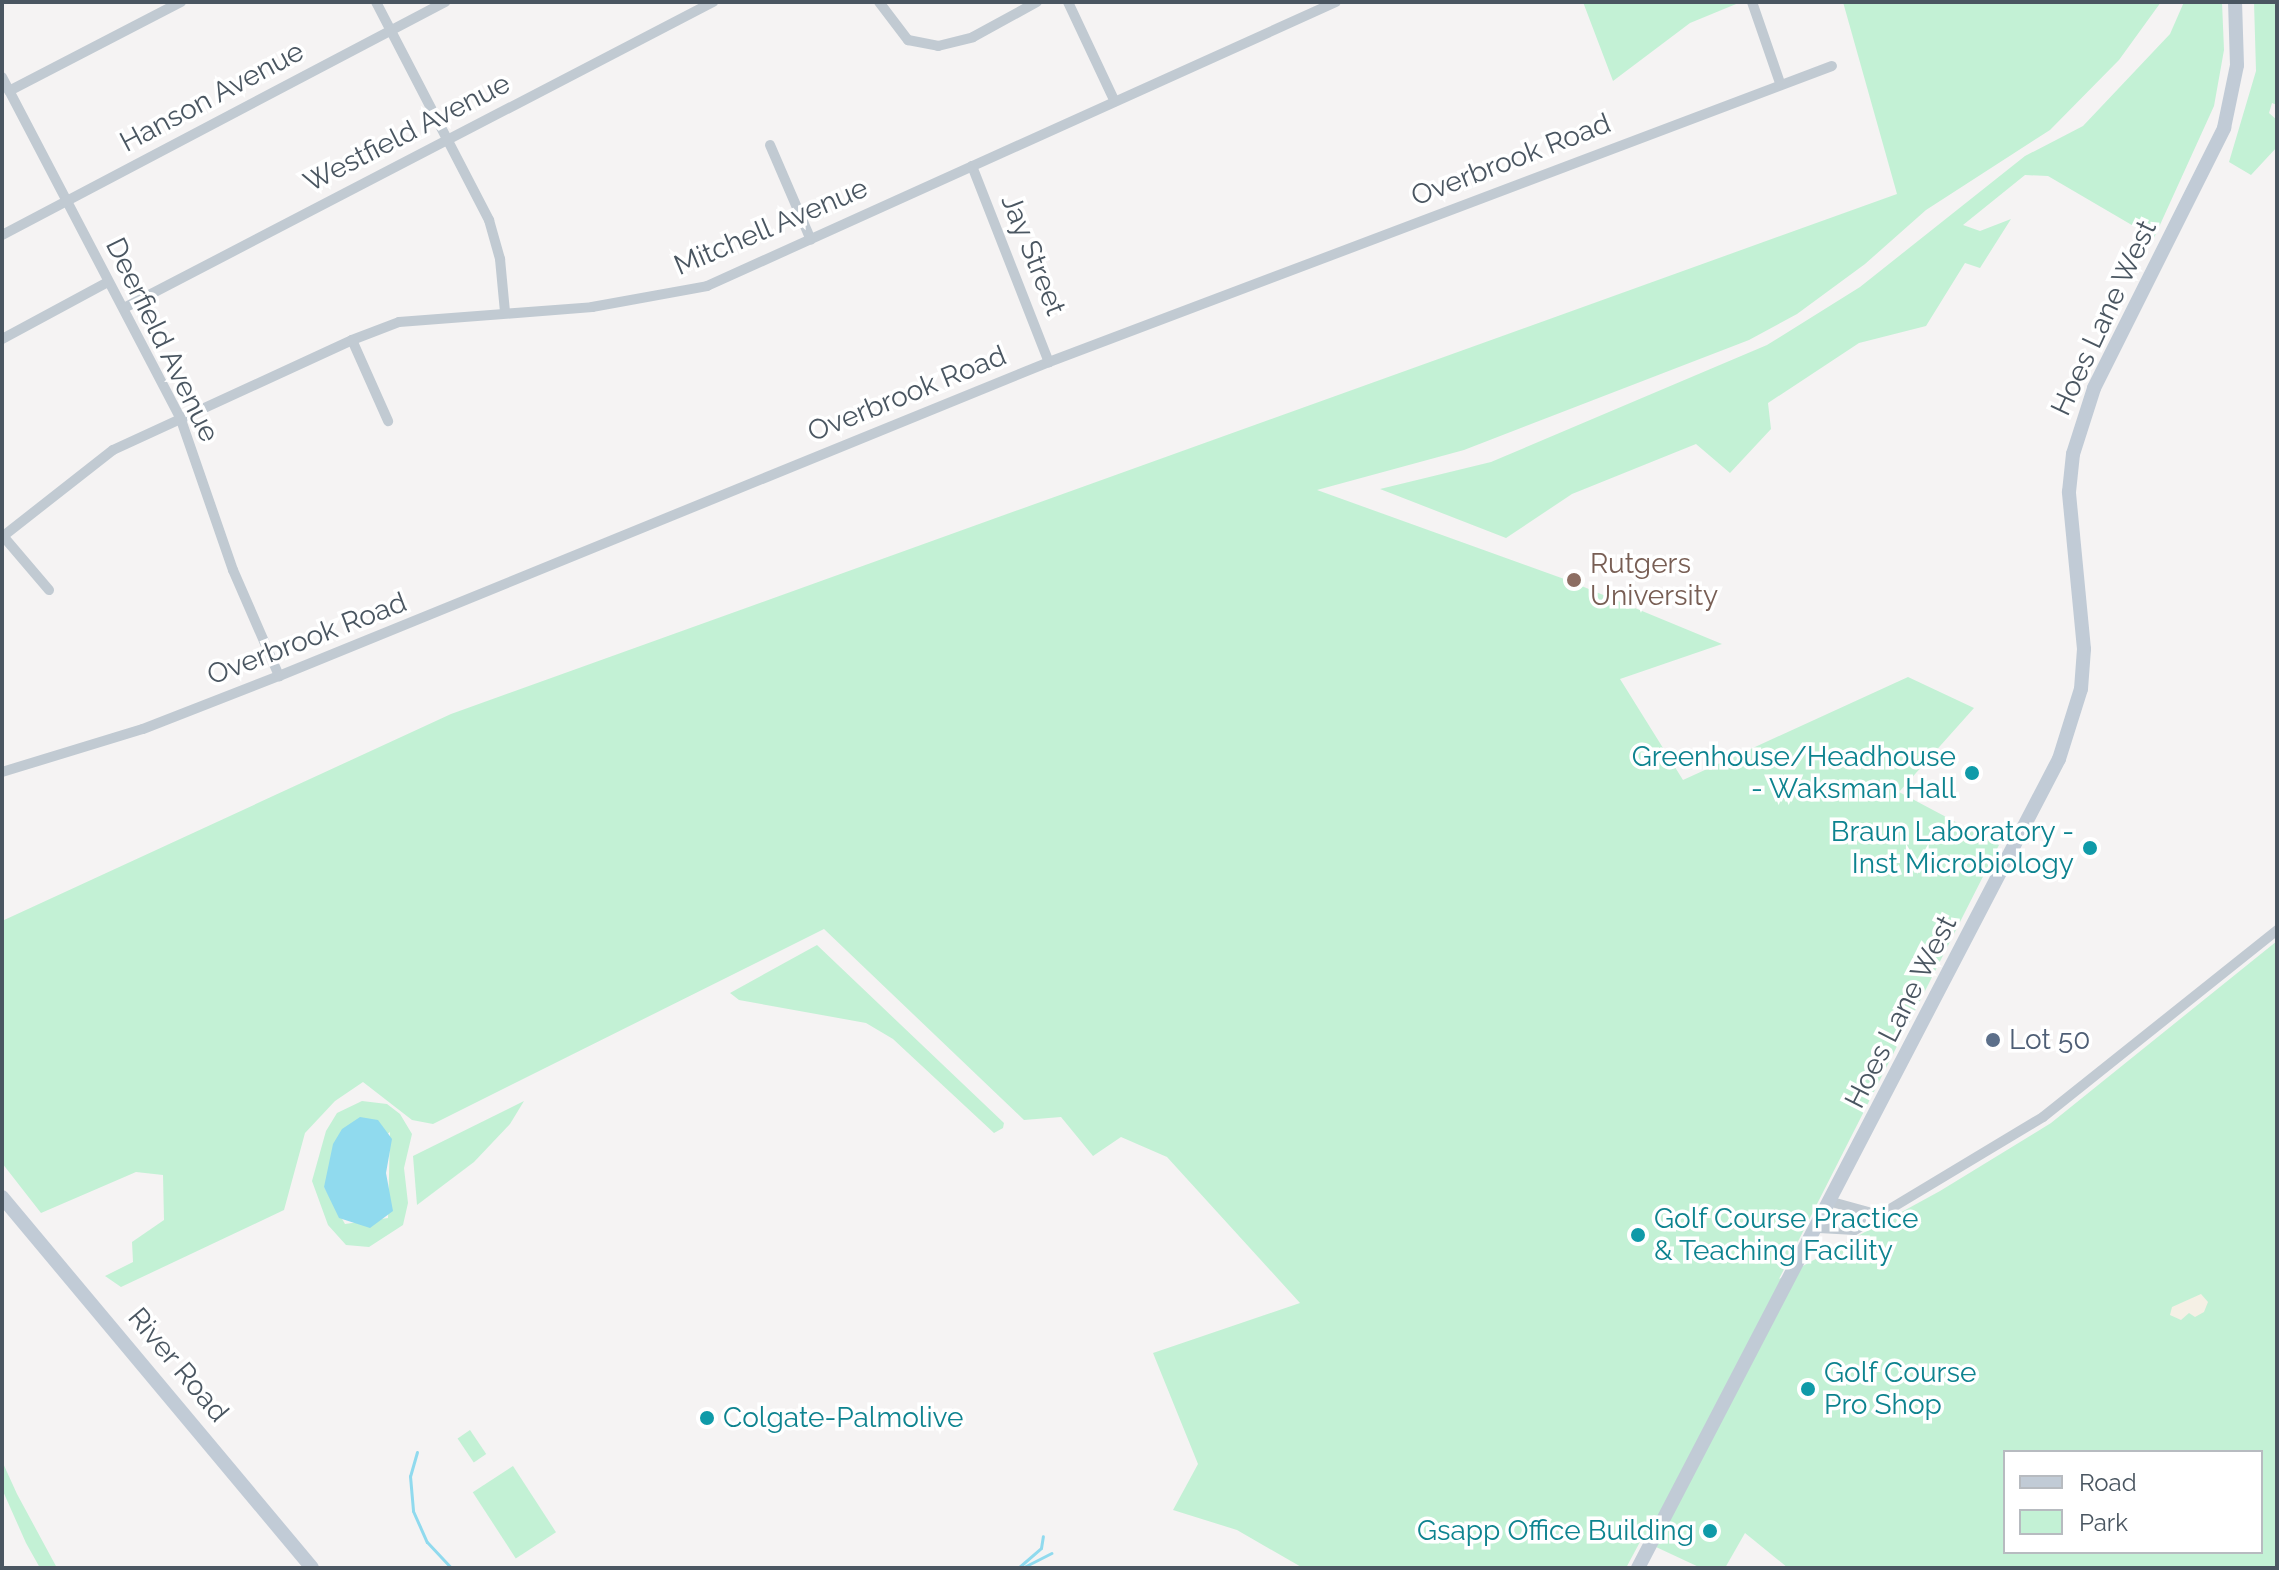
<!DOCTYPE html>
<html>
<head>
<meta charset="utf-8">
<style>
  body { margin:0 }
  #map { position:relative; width:2279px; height:1570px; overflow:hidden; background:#f5f3f3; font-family:Raleway,sans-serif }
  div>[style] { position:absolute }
  .green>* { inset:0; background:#c3f1d5; transform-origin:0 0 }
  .sand>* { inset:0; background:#f5f0e5 }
  .water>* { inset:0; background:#90daee }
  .stream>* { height:3px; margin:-1.5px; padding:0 1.5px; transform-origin:1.5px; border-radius:1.5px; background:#90daee }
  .street>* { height:10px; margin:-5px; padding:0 5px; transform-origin:5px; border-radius:5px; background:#c1cad2 }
  .secondary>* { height:14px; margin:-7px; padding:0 7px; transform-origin:7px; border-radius:7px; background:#c1cbd6 }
  .dots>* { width:22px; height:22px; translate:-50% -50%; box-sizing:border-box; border:4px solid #fff; border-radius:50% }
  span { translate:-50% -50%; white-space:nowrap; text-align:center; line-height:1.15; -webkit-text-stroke:7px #fff; paint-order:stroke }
  .street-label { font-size:28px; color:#4a5661 }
  .education-label { font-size:28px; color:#785e54 }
  .left { translate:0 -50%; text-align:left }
  .culture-label { font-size:28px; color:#0d838f }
  .right { translate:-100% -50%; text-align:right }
  .service-label { font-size:28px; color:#4e5e75 }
  .frame { position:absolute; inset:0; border:4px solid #4a5661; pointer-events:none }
  .legend { position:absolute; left:2003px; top:1450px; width:260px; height:104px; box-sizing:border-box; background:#fff; border:2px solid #b7bbc0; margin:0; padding:10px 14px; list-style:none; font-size:24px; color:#4a5661 }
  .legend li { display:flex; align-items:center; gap:16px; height:40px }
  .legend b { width:40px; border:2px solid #b7bbc0 }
</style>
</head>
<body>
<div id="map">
  <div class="green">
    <div style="clip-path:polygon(1583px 2px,1741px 2px,1690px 23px,1613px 81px)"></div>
    <div style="clip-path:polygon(evenodd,1843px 2px,2161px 2px,2119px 60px,2050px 130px,1926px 210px,1865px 264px,1797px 314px,1749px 340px,1464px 450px,1317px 490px,1567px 580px,1722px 644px,1620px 679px,1683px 780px,1908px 677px,1974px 708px,1899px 792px,1999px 845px,1779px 1279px,1940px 1191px,2051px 1123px,2277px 941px,2277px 1568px,1788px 1568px,1745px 1533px,1725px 1568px,1701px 1568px,1641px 1540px,1626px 1568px,1303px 1568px,1237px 1530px,1173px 1510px,1198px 1464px,1153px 1353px,1300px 1303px,1167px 1157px,1121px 1137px,1093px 1156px,1061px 1117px,1024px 1120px,824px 929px,433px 1124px,412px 1120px,363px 1082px,335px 1101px,305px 1133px,284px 1210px,121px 1287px,105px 1276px,133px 1262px,132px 1242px,164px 1220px,163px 1175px,136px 1172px,41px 1213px,2px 1163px,2px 921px,451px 714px,1897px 194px,1843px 2px,2005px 1452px,2261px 1452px,2261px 1552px,2005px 1552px,2005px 1452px)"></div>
    <div style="clip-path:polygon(2184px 2px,2222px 2px,2224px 50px,2214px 106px,2154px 238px,2048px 176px,2025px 175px,1963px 225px,1980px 231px,2011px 219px,1980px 268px,1965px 263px,1926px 326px,1859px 343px,1768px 403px,1771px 429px,1730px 473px,1696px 444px,1572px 494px,1506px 538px,1380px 489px,1491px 462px,1767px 345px,1860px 287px,2025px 156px,2083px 126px,2170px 34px)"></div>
    <div style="clip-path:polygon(2254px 2px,2277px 2px,2277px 105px,2272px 103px,2269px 113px,2277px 120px,2277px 147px,2251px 175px,2229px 162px,2256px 71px)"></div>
    <div style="clip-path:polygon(817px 945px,1004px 1123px,1003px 1128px,994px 1133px,893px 1039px,866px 1023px,739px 1000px,730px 993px)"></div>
    <div style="clip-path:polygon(evenodd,362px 1101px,387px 1104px,400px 1114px,412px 1134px,404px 1168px,408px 1203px,403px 1225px,369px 1247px,346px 1245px,328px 1225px,312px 1181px,326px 1131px,337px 1113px,362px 1101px,390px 1132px,388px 1218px,345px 1224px,324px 1187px,390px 1132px)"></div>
    <div style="clip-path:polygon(524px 1101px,510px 1124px,474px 1162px,417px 1205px,413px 1156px)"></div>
    <div style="left:470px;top:1430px;width:29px;height:15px;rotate:56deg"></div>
    <div style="clip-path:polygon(2px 1461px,17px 1494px,57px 1568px,40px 1568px,26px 1543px,2px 1489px)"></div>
    <div style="left:513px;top:1466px;width:79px;height:48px;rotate:57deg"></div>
  </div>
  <div class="sand">
    <div style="clip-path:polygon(2201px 1294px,2208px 1302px,2204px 1312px,2195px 1317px,2189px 1313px,2181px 1320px,2170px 1315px,2172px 1307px)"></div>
  </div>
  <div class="water">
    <div style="clip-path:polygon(360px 1117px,378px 1120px,392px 1139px,386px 1173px,393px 1211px,370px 1228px,339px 1218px,324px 1187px,333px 1144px,342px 1129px)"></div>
  </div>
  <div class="stream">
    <div style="left:417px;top:1452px;width:25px;rotate:106deg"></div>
    <div style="left:410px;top:1476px;width:35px;rotate:85deg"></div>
    <div style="left:413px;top:1511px;width:34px;rotate:66deg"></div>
    <div style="left:427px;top:1542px;width:35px;rotate:47deg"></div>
    <div style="left:1018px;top:1568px;width:30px;rotate:-41deg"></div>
    <div style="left:1041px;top:1548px;width:12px;rotate:-81deg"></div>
    <div style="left:1022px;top:1568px;width:33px;rotate:-27deg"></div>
  </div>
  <div class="street">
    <div style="left:376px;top:2px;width:246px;rotate:62.6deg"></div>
    <div style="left:489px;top:220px;width:41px;rotate:74.2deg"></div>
    <div style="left:500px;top:259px;width:53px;rotate:84.6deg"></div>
    <div style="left:879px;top:2px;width:48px;rotate:52.7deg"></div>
    <div style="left:908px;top:40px;width:31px;rotate:11deg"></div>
    <div style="left:938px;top:46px;width:36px;rotate:-14deg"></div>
    <div style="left:973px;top:37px;width:73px;rotate:-28.7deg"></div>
    <div style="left:1068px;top:2px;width:110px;rotate:64.8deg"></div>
    <div style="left:1752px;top:2px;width:86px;rotate:70.9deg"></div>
    <div style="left:2px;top:77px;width:384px;rotate:62.4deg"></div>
    <div style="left:180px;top:417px;width:162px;rotate:70.9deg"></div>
    <div style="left:233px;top:570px;width:116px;rotate:66.5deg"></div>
    <div style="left:9px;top:91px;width:194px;rotate:-27.4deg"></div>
    <div style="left:770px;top:145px;width:103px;rotate:66.7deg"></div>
    <div style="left:972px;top:166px;width:211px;rotate:68.6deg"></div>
    <div style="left:2px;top:235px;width:501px;rotate:-27.74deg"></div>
    <div style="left:124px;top:308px;width:664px;rotate:-27.45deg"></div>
    <div style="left:2px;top:339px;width:120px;rotate:-28.3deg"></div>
    <div style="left:352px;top:340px;width:89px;rotate:66deg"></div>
    <div style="left:3px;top:536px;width:71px;rotate:49.6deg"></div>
    <div style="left:2px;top:537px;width:141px;rotate:-38.1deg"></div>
    <div style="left:113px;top:450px;width:263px;rotate:-24.7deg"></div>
    <div style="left:352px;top:340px;width:50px;rotate:-21deg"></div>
    <div style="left:399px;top:322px;width:194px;rotate:-4.4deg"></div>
    <div style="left:592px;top:307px;width:117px;rotate:-10.3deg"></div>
    <div style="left:707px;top:286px;width:690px;rotate:-24.3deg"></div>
    <div style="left:2px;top:772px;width:147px;rotate:-17deg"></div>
    <div style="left:143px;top:729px;width:146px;rotate:-21.3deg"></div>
    <div style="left:279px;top:676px;width:832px;rotate:-22.19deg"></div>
    <div style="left:1049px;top:362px;width:837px;rotate:-20.71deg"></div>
    <div style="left:1832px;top:1202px;width:49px;rotate:15.5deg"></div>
    <div style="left:1819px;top:1228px;width:36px;rotate:3deg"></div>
    <div style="left:1855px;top:1230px;width:219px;rotate:-31deg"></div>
    <div style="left:2043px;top:1117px;width:300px;rotate:-38.6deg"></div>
  </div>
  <div class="secondary">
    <div style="left:2px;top:1197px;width:483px;rotate:50.1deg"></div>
    <div style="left:1638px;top:1568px;width:912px;rotate:-62.51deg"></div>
    <div style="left:2059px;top:759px;width:73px;rotate:-72.6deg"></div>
    <div style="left:2081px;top:689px;width:40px;rotate:-85.7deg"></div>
    <div style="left:2084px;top:649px;width:158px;rotate:-95.5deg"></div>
    <div style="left:2069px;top:492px;width:38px;rotate:-84deg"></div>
    <div style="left:2073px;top:454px;width:69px;rotate:-72.3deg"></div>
    <div style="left:2094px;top:388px;width:291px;rotate:-63.4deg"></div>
    <div style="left:2224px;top:128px;width:64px;rotate:-78.3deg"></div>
    <div style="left:2237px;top:65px;width:63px;rotate:-91.8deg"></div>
  </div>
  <div class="dots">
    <div style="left:1574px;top:580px;background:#8d6e63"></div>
    <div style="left:1972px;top:773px;background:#0f9aa8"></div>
    <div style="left:2090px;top:848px;background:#0f9aa8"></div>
    <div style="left:1993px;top:1040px;background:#5c6f8a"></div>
    <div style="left:1638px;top:1235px;background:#0f9aa8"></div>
    <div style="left:1808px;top:1389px;background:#0f9aa8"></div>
    <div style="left:707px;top:1418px;background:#0f9aa8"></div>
    <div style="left:1710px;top:1531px;background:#0f9aa8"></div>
  </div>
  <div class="street-label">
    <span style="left:212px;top:97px;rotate:-28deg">Hanson Avenue</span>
    <span style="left:407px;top:133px;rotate:-27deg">Westfield Avenue</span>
    <span style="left:1511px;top:160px;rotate:-21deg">Overbrook Road</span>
    <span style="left:771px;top:227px;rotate:-23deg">Mitchell Avenue</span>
    <span style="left:1033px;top:255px;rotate:68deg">Jay Street</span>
    <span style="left:2104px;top:318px;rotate:-65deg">Hoes Lane West</span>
    <span style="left:162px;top:340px;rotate:64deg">Deerfield Avenue</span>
    <span style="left:907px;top:394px;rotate:-22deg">Overbrook Road</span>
    <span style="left:307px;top:639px;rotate:-21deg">Overbrook Road</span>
    <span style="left:1901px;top:1012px;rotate:-63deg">Hoes Lane West</span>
    <span style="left:178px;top:1365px;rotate:50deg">River Road</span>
  </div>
  <div class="education-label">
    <span class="left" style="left:1590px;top:580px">Rutgers<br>University</span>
  </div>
  <div class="culture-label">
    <span class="right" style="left:1956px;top:773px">Greenhouse/Headhouse<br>- Waksman Hall</span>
    <span class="right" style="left:2074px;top:848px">Braun Laboratory -<br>Inst Microbiology</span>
    <span class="left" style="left:1654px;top:1235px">Golf Course Practice<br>&amp; Teaching Facility</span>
    <span class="left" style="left:1824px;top:1389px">Golf Course<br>Pro Shop</span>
    <span class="left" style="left:723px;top:1418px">Colgate-Palmolive</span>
    <span class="right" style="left:1694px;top:1531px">Gsapp Office Building</span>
  </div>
  <div class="service-label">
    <span class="left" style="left:2009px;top:1040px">Lot 50</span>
  </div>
  <div class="frame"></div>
  <ul class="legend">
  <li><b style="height:10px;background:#c1cbd6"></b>Road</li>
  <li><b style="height:22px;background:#c3f1d5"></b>Park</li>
  </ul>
</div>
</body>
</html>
